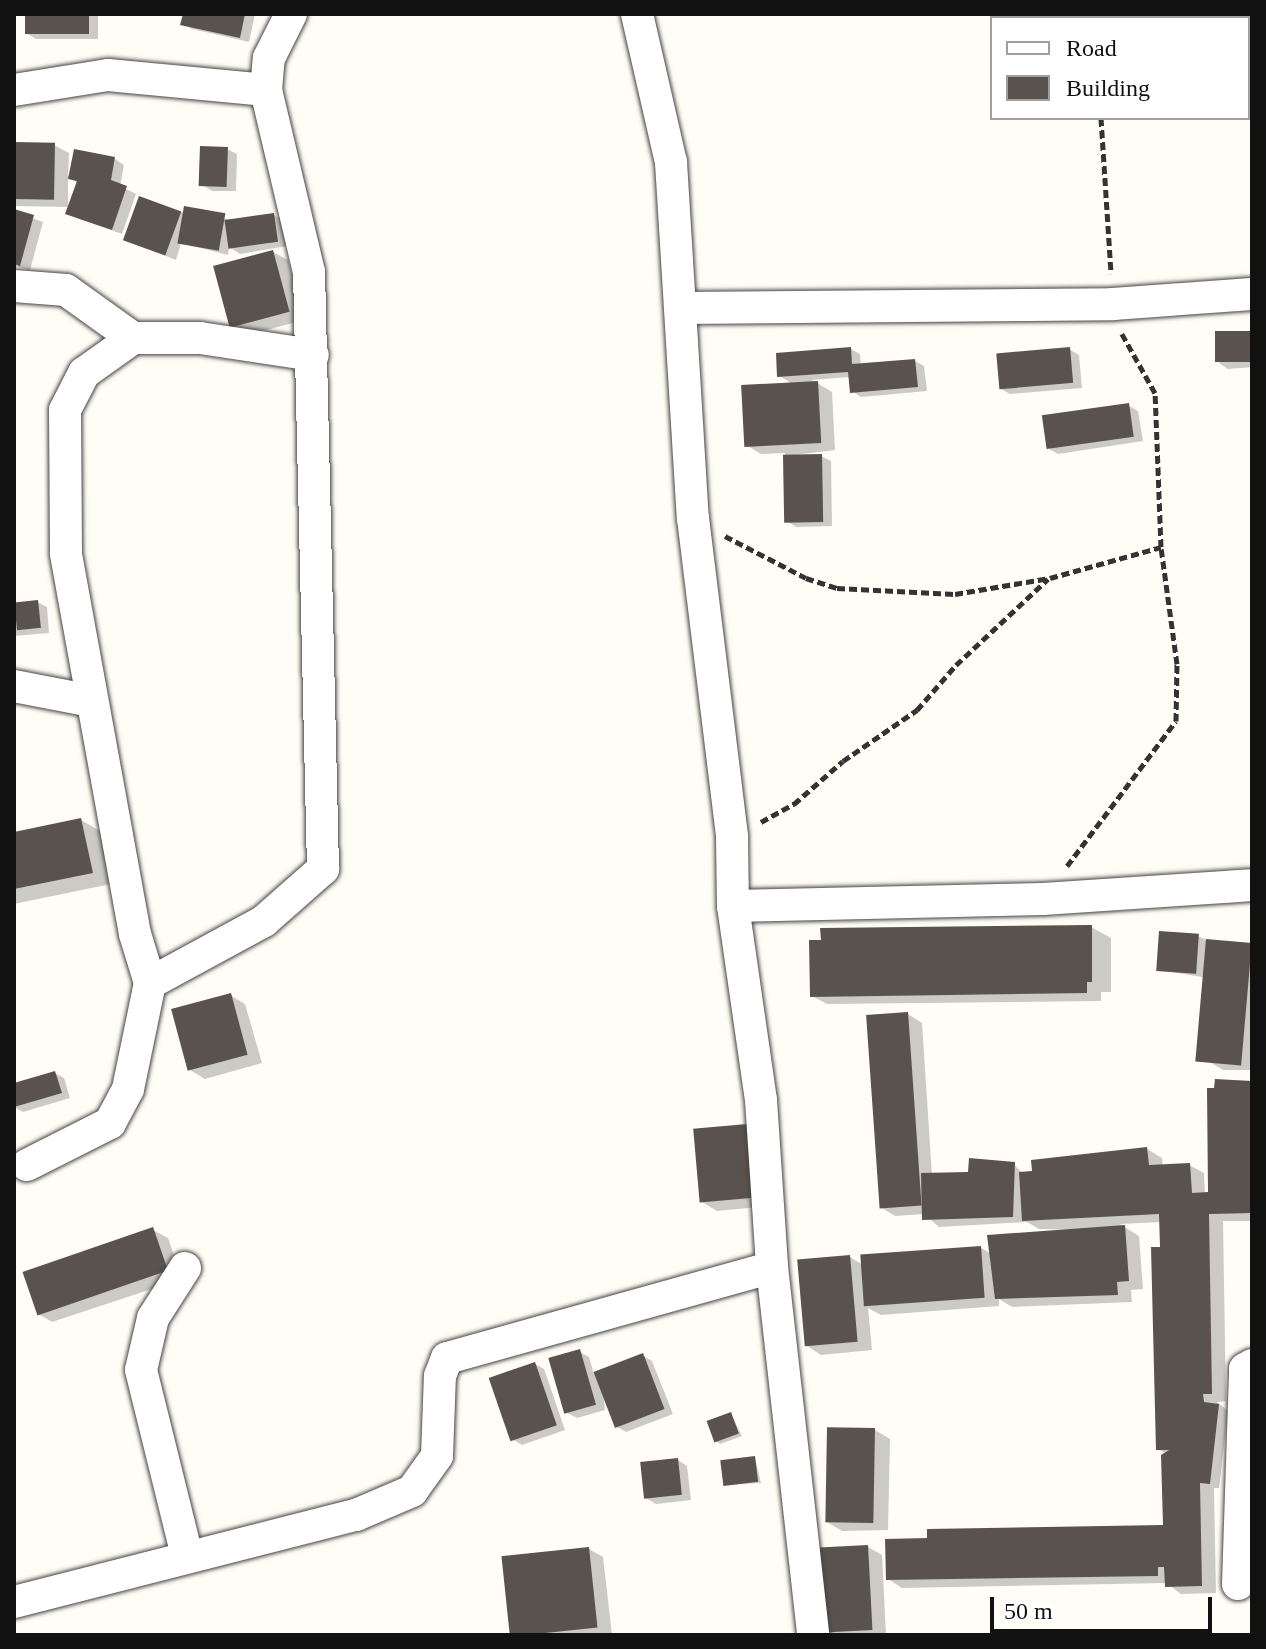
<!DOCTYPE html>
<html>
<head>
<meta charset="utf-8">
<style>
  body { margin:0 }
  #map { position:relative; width:1266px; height:1649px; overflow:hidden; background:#fffdf5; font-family:"Times New Roman",serif }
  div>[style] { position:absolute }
  .shadow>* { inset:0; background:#0003 }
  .building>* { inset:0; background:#5a524d; transform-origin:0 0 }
  .path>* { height:5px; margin-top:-2.5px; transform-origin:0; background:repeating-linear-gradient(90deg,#333 0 8px,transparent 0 12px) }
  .roads { filter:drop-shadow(0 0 2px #444) drop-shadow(0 0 2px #444) }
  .minor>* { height:32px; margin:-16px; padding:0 16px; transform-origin:16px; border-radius:16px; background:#fff }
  span { translate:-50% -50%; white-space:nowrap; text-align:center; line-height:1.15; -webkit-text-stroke:8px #fff; paint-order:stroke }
  .frame { position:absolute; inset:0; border:16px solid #111; pointer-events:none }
  .legend { position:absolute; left:990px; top:16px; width:260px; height:104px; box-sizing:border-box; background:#fff; border:2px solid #a0a0a0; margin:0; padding:10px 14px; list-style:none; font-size:24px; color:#111 }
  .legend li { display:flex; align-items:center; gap:16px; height:40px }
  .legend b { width:40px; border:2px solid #a0a0a0 }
  .scale { position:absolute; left:990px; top:1597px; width:222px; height:36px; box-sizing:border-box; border:4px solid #111; border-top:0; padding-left:10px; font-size:24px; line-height:28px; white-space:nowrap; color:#111; -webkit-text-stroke:6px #fff; paint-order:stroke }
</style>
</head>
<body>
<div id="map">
  <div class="shadow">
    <div style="clip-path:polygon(27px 14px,98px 14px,98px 39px,36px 39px,26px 33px)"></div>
    <div style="clip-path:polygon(185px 14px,255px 14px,249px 42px,192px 29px,183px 24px)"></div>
    <div style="clip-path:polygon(14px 144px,54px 145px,69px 153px,68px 176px,115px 159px,124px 165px,120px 186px,136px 194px,122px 234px,77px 218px,79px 184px,68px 177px,68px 207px,14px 206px)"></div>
    <div style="clip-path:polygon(227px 149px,237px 154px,236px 191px,212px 191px,202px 185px)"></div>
    <div style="clip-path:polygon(14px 212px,43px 222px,30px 270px,14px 266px)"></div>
    <div style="clip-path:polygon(180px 212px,234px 220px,273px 215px,283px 220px,287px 246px,240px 254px,229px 247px,228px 255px,181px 243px,176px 260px,126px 240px)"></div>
    <div style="clip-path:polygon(273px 252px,288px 260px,304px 320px,247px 335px,232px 327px)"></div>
    <div style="clip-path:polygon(1252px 333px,1252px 367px,1228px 369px,1219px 363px)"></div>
    <div style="clip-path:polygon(851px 349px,860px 354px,861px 366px,915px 361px,924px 366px,927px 391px,861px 397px,852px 391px,850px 377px,812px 380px,832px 392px,835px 450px,786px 456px,821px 456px,831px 461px,832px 526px,796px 527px,787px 521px,785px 453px,761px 454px,746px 445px,793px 384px,779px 376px)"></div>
    <div style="clip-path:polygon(1069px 349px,1079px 355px,1082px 388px,1010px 394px,1001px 389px)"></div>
    <div style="clip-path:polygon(1129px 406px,1138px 411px,1143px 441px,1058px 454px,1049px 449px)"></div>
    <div style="clip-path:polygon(37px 602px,47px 607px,49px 633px,14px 636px,14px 604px)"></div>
    <div style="clip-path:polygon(81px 820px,100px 831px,111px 884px,14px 904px,14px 834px)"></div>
    <div style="clip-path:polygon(1091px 927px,1111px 938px,1111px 992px,1101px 992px,1101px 1001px,827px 1004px,812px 996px)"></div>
    <div style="clip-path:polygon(1198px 936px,1209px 941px,1252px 945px,1252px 1070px,1223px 1070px,1208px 1061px,1208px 978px,1159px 970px)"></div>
    <div style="clip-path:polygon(230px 995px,245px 1004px,262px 1063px,205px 1079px,190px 1070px)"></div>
    <div style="clip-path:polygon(908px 1014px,922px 1023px,932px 1175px,970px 1174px,1014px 1164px,1023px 1174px,1147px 1149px,1162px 1158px,1163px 1166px,1189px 1165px,1204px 1173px,1205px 1194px,1210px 1194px,1252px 1083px,1252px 1221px,1223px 1221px,1226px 1401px,1217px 1402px,1228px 1411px,1219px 1488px,1214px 1488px,1216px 1593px,1181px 1594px,1166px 1583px,902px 1588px,888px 1579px,1165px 1527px,1171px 1457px,1158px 1449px,1162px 1222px,1120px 1224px,1139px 1236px,1143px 1289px,1131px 1290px,1132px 1302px,1012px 1307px,999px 1299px,999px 1306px,881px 1315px,868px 1308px,872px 1350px,821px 1355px,807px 1346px,850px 1257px,863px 1265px,981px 1248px,992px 1254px,1082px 1230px,1039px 1229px,1027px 1222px,939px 1227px,924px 1214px,895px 1216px,880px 1207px)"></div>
    <div style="clip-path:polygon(55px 1073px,64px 1078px,70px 1098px,23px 1112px,14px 1107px,14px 1085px)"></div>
    <div style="clip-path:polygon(747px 1126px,768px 1206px,717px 1211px,702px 1202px)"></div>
    <div style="clip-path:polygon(153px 1230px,168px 1238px,182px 1279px,52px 1322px,37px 1313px)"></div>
    <div style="clip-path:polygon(580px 1352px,589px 1357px,594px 1374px,642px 1355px,652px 1361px,673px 1414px,626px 1432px,616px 1426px,603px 1392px,605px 1410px,577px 1418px,567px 1413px)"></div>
    <div style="clip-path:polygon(535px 1364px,544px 1369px,565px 1430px,522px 1445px,512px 1439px)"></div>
    <div style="clip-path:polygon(731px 1414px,742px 1436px,720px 1444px,716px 1441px)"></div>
    <div style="clip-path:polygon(875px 1430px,890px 1439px,888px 1530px,842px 1531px,827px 1522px)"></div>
    <div style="clip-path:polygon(755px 1458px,761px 1483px,725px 1485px)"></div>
    <div style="clip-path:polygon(678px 1460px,687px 1466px,691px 1500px,656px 1504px,646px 1498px)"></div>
    <div style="clip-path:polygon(868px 1547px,882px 1555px,886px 1635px,832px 1635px,825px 1631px)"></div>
    <div style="clip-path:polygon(589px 1549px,603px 1557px,612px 1635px,514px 1635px,505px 1559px)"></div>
  </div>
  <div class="building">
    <div style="left:25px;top:14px;width:64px;height:20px"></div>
    <div style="clip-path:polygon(183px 14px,245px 14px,240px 38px,180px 25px)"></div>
    <div style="left:14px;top:142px;width:41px;height:57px;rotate:1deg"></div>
    <div style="left:200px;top:146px;width:28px;height:40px;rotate:2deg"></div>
    <div style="clip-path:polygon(74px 149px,115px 157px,111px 180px,127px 186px,112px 230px,65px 214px,77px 181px,68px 179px)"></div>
    <div style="left:139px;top:196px;width:45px;height:47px;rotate:20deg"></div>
    <div style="left:184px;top:206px;width:42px;height:38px;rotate:10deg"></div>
    <div style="clip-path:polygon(14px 209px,34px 215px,20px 266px,14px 264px)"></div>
    <div style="left:274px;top:213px;width:29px;height:50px;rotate:82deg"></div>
    <div style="left:273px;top:250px;width:64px;height:62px;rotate:75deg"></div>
    <div style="left:1252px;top:331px;width:31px;height:37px;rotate:90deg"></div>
    <div style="clip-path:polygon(851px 347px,852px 364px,915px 359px,918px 387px,850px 393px,848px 372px,777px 377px,776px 353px)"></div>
    <div style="left:1070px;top:347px;width:36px;height:74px;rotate:85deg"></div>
    <div style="left:818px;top:381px;width:62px;height:77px;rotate:87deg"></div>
    <div style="left:1129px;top:403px;width:34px;height:88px;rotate:82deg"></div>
    <div style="left:822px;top:454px;width:68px;height:39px;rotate:89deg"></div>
    <div style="left:38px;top:600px;width:28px;height:24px;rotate:84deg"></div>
    <div style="clip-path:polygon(81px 818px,93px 873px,14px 889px,14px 832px)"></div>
    <div style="clip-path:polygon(1092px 925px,1092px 982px,1087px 982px,1087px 993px,810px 997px,809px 940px,821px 940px,820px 928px)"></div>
    <div style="left:1159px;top:931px;width:40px;height:40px;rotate:4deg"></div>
    <div style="left:1206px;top:939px;width:46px;height:123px;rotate:5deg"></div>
    <div style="left:231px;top:993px;width:64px;height:62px;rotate:75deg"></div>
    <div style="left:908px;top:1012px;width:194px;height:42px;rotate:86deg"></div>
    <div style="clip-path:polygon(55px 1071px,62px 1093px,14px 1107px,14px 1083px)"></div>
    <div style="clip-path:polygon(1215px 1079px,1252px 1081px,1252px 1213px,1209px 1214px,1212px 1394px,1203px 1394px,1204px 1402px,1219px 1404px,1210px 1484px,1200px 1483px,1202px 1586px,1165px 1587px,1164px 1567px,1158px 1567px,1158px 1576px,886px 1580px,885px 1539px,927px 1538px,927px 1529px,1163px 1525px,1161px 1455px,1169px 1450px,1156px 1450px,1151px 1247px,1160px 1247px,1159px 1214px,1022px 1221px,1019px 1172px,1032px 1171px,1031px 1160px,1147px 1147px,1149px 1165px,1190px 1163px,1192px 1193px,1208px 1192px,1207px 1088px,1214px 1088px)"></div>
    <div style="left:747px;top:1124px;width:74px;height:54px;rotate:85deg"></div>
    <div style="clip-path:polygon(969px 1158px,1015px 1162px,1013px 1217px,922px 1220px,921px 1173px,968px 1172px)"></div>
    <div style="clip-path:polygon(1125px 1225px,1129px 1281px,1117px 1282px,1118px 1295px,995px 1299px,987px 1235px)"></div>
    <div style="left:153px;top:1227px;width:46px;height:138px;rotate:71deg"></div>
    <div style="left:981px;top:1246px;width:52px;height:121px;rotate:86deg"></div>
    <div style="left:850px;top:1255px;width:87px;height:53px;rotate:85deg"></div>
    <div style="left:580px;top:1349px;width:58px;height:33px;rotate:74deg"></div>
    <div style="left:643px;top:1353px;width:60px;height:53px;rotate:69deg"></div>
    <div style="left:535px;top:1362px;width:67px;height:49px;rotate:71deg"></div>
    <div style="left:731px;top:1412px;width:23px;height:26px;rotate:70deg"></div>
    <div style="left:875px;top:1428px;width:95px;height:48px;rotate:91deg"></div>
    <div style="left:755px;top:1456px;width:26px;height:35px;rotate:83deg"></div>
    <div style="left:678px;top:1458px;width:37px;height:38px;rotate:84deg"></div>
    <div style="left:868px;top:1545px;width:85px;height:49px;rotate:87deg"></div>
    <div style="left:589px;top:1547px;width:81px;height:88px;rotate:84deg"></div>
  </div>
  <div class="path">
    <div style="left:1088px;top:14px;width:4px;rotate:90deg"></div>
    <div style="left:1101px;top:118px;width:156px;rotate:86.3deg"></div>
    <div style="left:725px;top:536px;width:91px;rotate:27.4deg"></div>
    <div style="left:806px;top:578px;width:33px;rotate:18deg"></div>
    <div style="left:837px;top:588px;width:118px;rotate:2.9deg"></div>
    <div style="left:955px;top:594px;width:96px;rotate:-9.6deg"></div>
    <div style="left:1050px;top:578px;width:115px;rotate:-15.6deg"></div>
    <div style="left:761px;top:822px;width:38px;rotate:-29deg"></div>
    <div style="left:794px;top:804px;width:65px;rotate:-41.3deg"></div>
    <div style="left:843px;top:761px;width:90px;rotate:-34.6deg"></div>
    <div style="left:917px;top:710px;width:60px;rotate:-49.1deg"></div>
    <div style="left:956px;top:665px;width:126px;rotate:-43.1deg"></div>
    <div style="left:1067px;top:866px;width:181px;rotate:-53.1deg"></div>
    <div style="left:1176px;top:721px;width:57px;rotate:-89deg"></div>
    <div style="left:1177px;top:664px;width:118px;rotate:-97.8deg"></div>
    <div style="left:1161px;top:547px;width:154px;rotate:-92.2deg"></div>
    <div style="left:1155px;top:393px;width:68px;rotate:-119.2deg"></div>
  </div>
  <div class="roads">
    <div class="minor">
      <div style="left:637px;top:14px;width:152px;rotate:77.1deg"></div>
      <div style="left:671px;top:162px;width:357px;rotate:86.5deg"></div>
      <div style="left:693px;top:518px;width:321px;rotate:83deg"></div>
      <div style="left:732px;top:837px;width:69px;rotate:89.2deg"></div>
      <div style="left:733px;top:906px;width:196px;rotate:81.8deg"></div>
      <div style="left:761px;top:1100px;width:167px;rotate:86.2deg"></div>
      <div style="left:772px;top:1267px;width:370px;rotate:83.6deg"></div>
      <div style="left:14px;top:90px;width:95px;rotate:-9.1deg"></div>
      <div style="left:108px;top:75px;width:159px;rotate:5.4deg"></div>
      <div style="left:14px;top:286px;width:52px;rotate:4.4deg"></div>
      <div style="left:66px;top:290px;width:82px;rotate:35.6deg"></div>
      <div style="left:682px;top:308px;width:431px;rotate:-0.5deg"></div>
      <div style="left:1113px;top:304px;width:139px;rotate:-4.1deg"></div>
      <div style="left:14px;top:686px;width:79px;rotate:10.9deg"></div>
      <div style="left:733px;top:906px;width:310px;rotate:-1.3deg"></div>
      <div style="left:1043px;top:899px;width:209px;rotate:-3.8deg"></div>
      <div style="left:150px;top:983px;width:51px;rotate:-107deg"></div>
      <div style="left:135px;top:934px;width:387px;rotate:-100.3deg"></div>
      <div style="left:66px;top:553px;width:143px;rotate:-90.4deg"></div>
      <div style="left:65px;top:410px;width:42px;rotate:-62.8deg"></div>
      <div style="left:84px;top:373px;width:60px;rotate:-35.5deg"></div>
      <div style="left:133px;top:338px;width:67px"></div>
      <div style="left:200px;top:338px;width:114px;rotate:8.6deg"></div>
      <div style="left:27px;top:1165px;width:93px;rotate:-26.8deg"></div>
      <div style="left:110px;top:1123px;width:38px;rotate:-62deg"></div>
      <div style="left:128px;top:1089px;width:108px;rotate:-78.3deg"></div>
      <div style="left:150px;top:983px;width:130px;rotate:-28.5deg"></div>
      <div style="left:264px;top:921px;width:79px;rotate:-41.4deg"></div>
      <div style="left:323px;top:869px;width:597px;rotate:-91.34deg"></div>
      <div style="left:309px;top:272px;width:187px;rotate:-103.3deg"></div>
      <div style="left:266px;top:90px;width:32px;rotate:-85deg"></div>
      <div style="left:269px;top:58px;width:49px;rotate:-63.4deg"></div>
      <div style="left:185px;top:1268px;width:59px;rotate:122.6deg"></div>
      <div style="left:153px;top:1318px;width:53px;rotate:103deg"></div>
      <div style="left:141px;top:1370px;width:192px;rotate:76.1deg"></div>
      <div style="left:1238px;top:1584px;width:215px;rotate:-88.1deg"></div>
      <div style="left:1245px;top:1369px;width:8px;rotate:-30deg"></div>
      <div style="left:14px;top:1602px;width:353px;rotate:-14.3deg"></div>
      <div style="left:356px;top:1515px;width:61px;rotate:-23.2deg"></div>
      <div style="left:412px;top:1491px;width:43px;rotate:-54.5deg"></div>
      <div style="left:437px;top:1456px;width:80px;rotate:-87.9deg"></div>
      <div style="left:440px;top:1376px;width:19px;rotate:-69deg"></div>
      <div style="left:447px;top:1358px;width:337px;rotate:-15.6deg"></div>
    </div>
  </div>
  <div class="frame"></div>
  <ul class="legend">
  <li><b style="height:10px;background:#fff"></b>Road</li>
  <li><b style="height:22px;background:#5a524d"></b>Building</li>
  </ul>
  <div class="scale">50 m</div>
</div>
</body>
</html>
